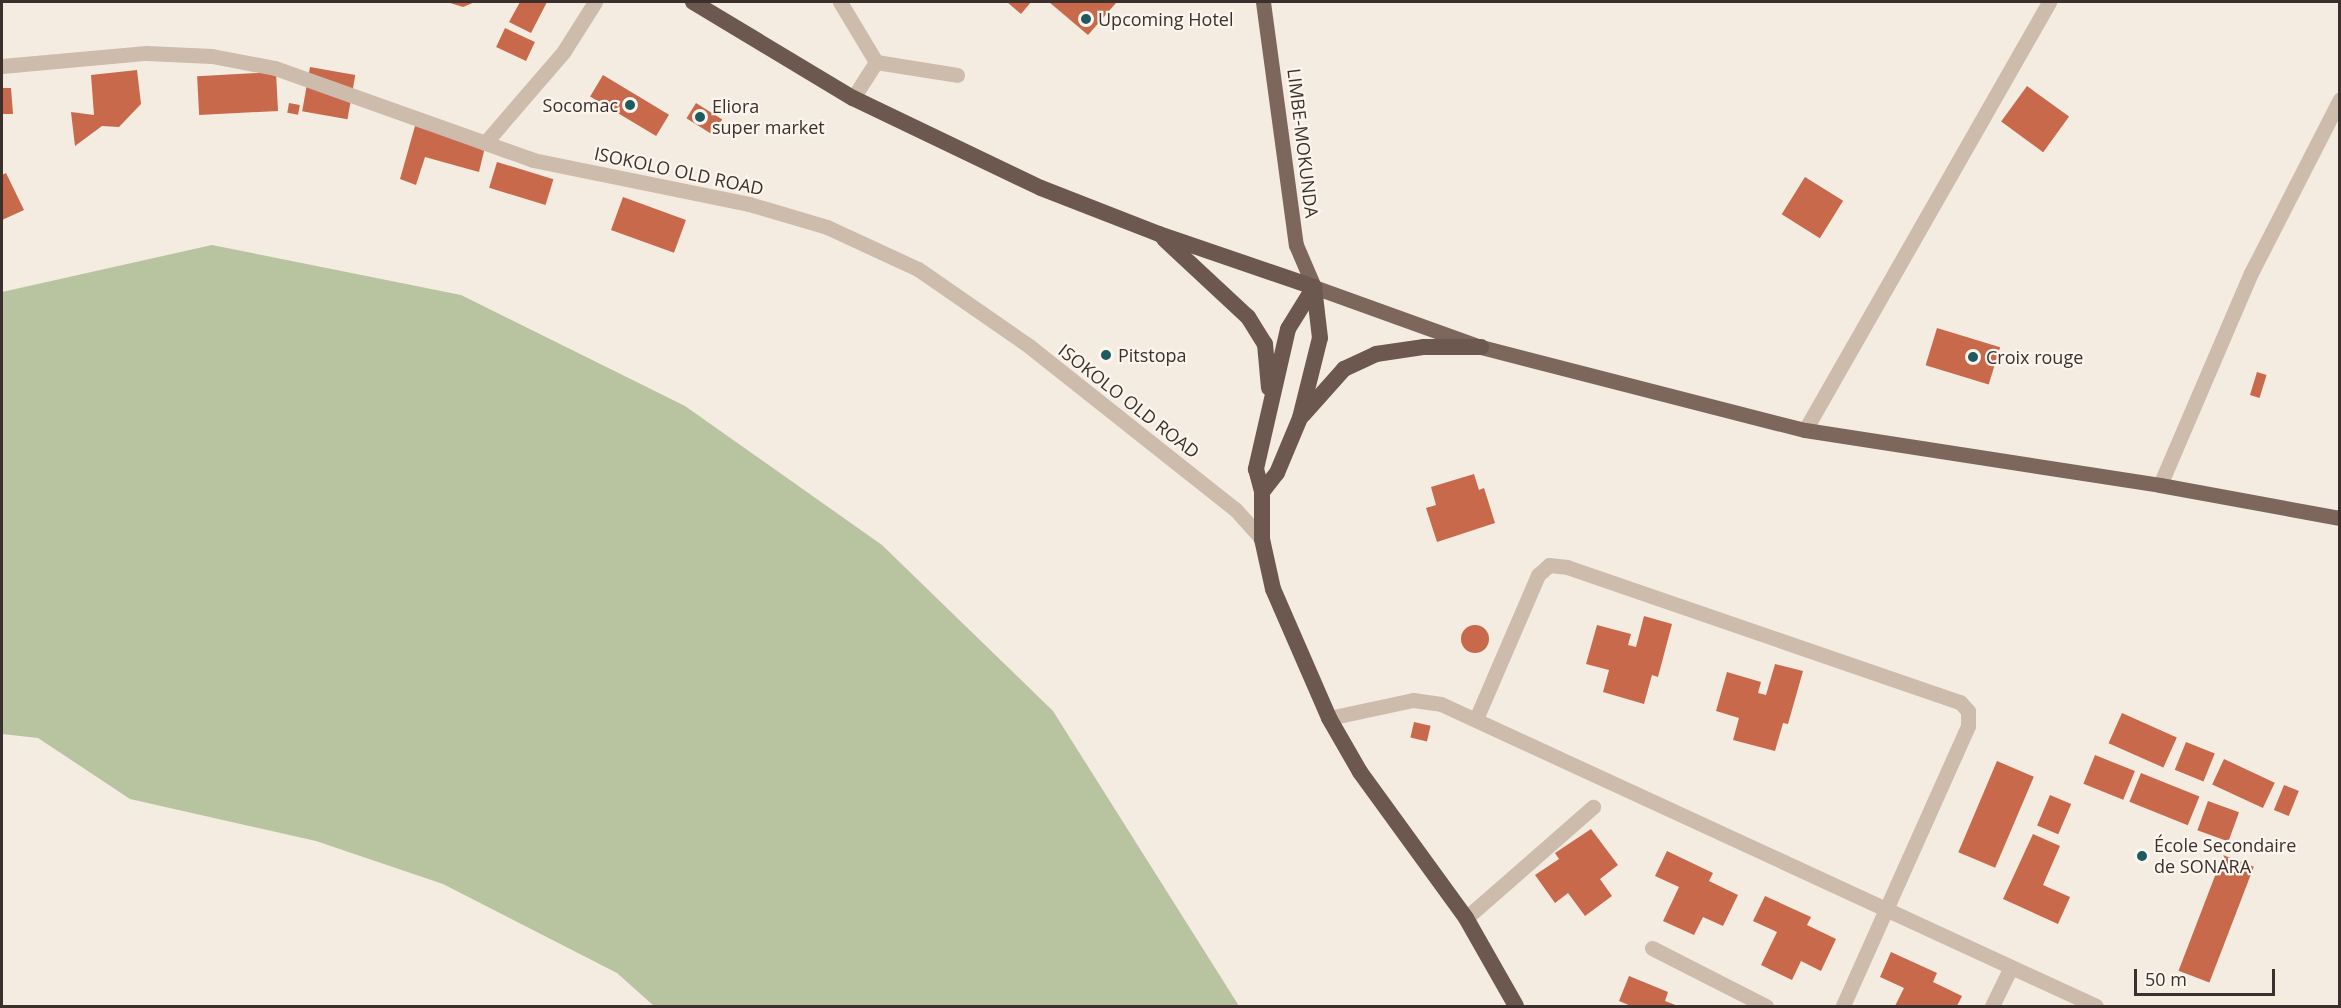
<!DOCTYPE html>
<html>
<head>
<meta charset="utf-8">
<style>
  body { margin:0 }
  #map { position:relative; width:2341px; height:1008px; overflow:hidden; background:#f4ebe1; font-family:"Open Sans",sans-serif }
  div>[style] { position:absolute }
  .green>* { inset:0; background:#b8c4a0 }
  .building>* { inset:0; background:#c8694b; transform-origin:0 0 }
  .round { border-radius:50% }
  .minor>* { height:15px; margin:-7.5px; padding:0 7.5px; transform-origin:7.5px; border-radius:7.5px; background:#cdbbac }
  .tertiary>* { height:15px; margin:-7.5px; padding:0 7.5px; transform-origin:7.5px; border-radius:7.5px; background:#cdbbac }
  .primary>* { height:15px; margin:-7.5px; padding:0 7.5px; transform-origin:7.5px; border-radius:7.5px; background:#7d675c }
  .trunk>* { height:16px; margin:-8px; padding:0 8px; transform-origin:8px; border-radius:8px; background:#6c584f }
  .dots>* { width:16px; height:16px; translate:-50% -50%; box-sizing:border-box; border:3px solid #fbf5ee; border-radius:50% }
  span { translate:-50% -50%; white-space:nowrap; text-align:center; line-height:1.15; -webkit-text-stroke:4.5px #fbf5ee; paint-order:stroke }
  .poi-label { font-size:18px; color:#3b302b }
  .left { translate:0 -50%; text-align:left }
  .right { translate:-100% -50%; text-align:right }
  .street-label { font-size:18px; color:#3b302b }
  .frame { position:absolute; inset:0; border:3px solid #3b302b; pointer-events:none }
  .scale { position:absolute; left:2134px; top:969px; width:141px; height:27px; box-sizing:border-box; border:3px solid #3b302b; border-top:0; padding-left:8px; font-size:18px; line-height:21px; white-space:nowrap; color:#3b302b; -webkit-text-stroke:4px #fbf5ee; paint-order:stroke }
</style>
</head>
<body>
<div id="map">
  <div class="green">
    <div style="clip-path:polygon(212px 245px,461px 295px,685px 406px,882px 545px,1053px 711px,1239px 1006px,654px 1006px,617px 973px,443px 884px,316px 841px,130px 799px,38px 738px,2px 734px,2px 292px)"></div>
  </div>
  <div class="building">
    <div style="clip-path:polygon(447px 2px,475px 2px,463px 7px)"></div>
    <div style="clip-path:polygon(520px 2px,547px 2px,531px 33px,509px 22px)"></div>
    <div style="clip-path:polygon(1007px 2px,1031px 2px,1021px 14px)"></div>
    <div style="clip-path:polygon(1049px 2px,1114px 2px,1116px 3px,1088px 35px)"></div>
    <div style="left:505px;top:28px;width:33px;height:21px;rotate:25deg"></div>
    <div style="left:310px;top:67px;width:46px;height:45px;rotate:10deg"></div>
    <div style="clip-path:polygon(137px 70px,141px 104px,119px 127px,102px 126px,75px 146px,71px 112px,94px 115px,91px 75px)"></div>
    <div style="left:276px;top:72px;width:39px;height:79px;rotate:87deg"></div>
    <div style="left:603px;top:75px;width:77px;height:25px;rotate:31deg"></div>
    <div style="left:2027px;top:86px;width:52px;height:44px;rotate:36deg"></div>
    <div style="clip-path:polygon(2px 88px,11px 88px,13px 114px,2px 114px)"></div>
    <div style="left:289px;top:103px;width:11px;height:10px;rotate:10deg"></div>
    <div style="left:696px;top:103px;width:31px;height:18px;rotate:32deg"></div>
    <div style="clip-path:polygon(415px 126px,485px 147px,479px 172px,425px 157px,416px 185px,400px 179px)"></div>
    <div style="left:497px;top:162px;width:59px;height:27px;rotate:17deg"></div>
    <div style="clip-path:polygon(6px 173px,24px 210px,2px 220px,2px 175px)"></div>
    <div style="left:1805px;top:177px;width:45px;height:44px;rotate:32deg"></div>
    <div style="left:623px;top:197px;width:67px;height:35px;rotate:20deg"></div>
    <div style="left:1937px;top:328px;width:66px;height:39px;rotate:17deg"></div>
    <div style="left:2257px;top:372px;width:10px;height:24px;rotate:17deg"></div>
    <div style="clip-path:polygon(1474px 474px,1479px 490px,1484px 488px,1495px 523px,1437px 542px,1426px 508px,1436px 505px,1431px 487px)"></div>
    <div style="clip-path:polygon(1644px 616px,1672px 624px,1658px 677px,1652px 675px,1644px 704px,1603px 692px,1609px 670px,1586px 664px,1597px 625px,1631px 634px,1628px 645px,1636px 647px)"></div>
    <div class="round" style="left:1461px;top:625px;width:28px;height:28px"></div>
    <div style="clip-path:polygon(1775px 664px,1803px 671px,1788px 724px,1783px 723px,1775px 751px,1733px 740px,1739px 718px,1716px 711px,1727px 672px,1761px 682px,1758px 693px,1766px 695px)"></div>
    <div style="left:2122px;top:713px;width:60px;height:33px;rotate:24deg"></div>
    <div style="left:1414px;top:722px;width:17px;height:16px;rotate:13deg"></div>
    <div style="left:2186px;top:742px;width:31px;height:30px;rotate:22deg"></div>
    <div style="left:2095px;top:755px;width:43px;height:31px;rotate:22deg"></div>
    <div style="left:2224px;top:759px;width:56px;height:28px;rotate:25deg"></div>
    <div style="left:1997px;top:761px;width:40px;height:99px;rotate:23deg"></div>
    <div style="left:2141px;top:773px;width:63px;height:31px;rotate:22deg"></div>
    <div style="left:2284px;top:785px;width:16px;height:27px;rotate:22deg"></div>
    <div style="left:2050px;top:795px;width:23px;height:33px;rotate:23deg"></div>
    <div style="left:2208px;top:801px;width:33px;height:31px;rotate:20deg"></div>
    <div style="clip-path:polygon(1591px 829px,1618px 865px,1600px 879px,1612px 896px,1585px 916px,1568px 893px,1555px 903px,1535px 875px,1559px 859px,1555px 853px)"></div>
    <div style="clip-path:polygon(2033px 834px,2060px 846px,2043px 885px,2070px 897px,2058px 924px,2003px 899px)"></div>
    <div style="clip-path:polygon(1667px 851px,1713px 873px,1709px 881px,1738px 895px,1723px 926px,1703px 917px,1694px 935px,1663px 921px,1679px 887px,1655px 876px)"></div>
    <div style="left:2223px;top:855px;width:33px;height:124px;rotate:21deg"></div>
    <div style="clip-path:polygon(1765px 896px,1811px 917px,1807px 925px,1836px 939px,1821px 971px,1801px 961px,1792px 980px,1761px 965px,1777px 932px,1753px 921px)"></div>
    <div style="clip-path:polygon(1891px 952px,1937px 973px,1933px 982px,1962px 996px,1957px 1006px,1895px 1006px,1904px 988px,1880px 977px)"></div>
    <div style="clip-path:polygon(1629px 976px,1668px 992px,1665px 1001px,1678px 1006px,1631px 1006px,1619px 1001px)"></div>
  </div>
  <div class="minor">
    <div style="left:840px;top:2px;width:70px;rotate:59deg"></div>
    <div style="left:853px;top:98px;width:43px;rotate:-57.4deg"></div>
    <div style="left:876px;top:62px;width:82px;rotate:9.1deg"></div>
    <div style="left:485px;top:143px;width:121px;rotate:-49.3deg"></div>
    <div style="left:564px;top:51px;width:58px;rotate:-57.7deg"></div>
    <div style="left:1805px;top:430px;width:493px;rotate:-60.3deg"></div>
    <div style="left:2160px;top:485px;width:231px;rotate:-66.8deg"></div>
    <div style="left:2251px;top:273px;width:195px;rotate:-62.9deg"></div>
    <div style="left:1476px;top:719px;width:157px;rotate:-66.7deg"></div>
    <div style="left:1538px;top:575px;width:15px;rotate:-42deg"></div>
    <div style="left:1549px;top:565px;width:18px;rotate:6deg"></div>
    <div style="left:1567px;top:567px;width:416px;rotate:19deg"></div>
    <div style="left:1960px;top:702px;width:12px;rotate:48deg"></div>
    <div style="left:1968px;top:711px;width:15px;rotate:90deg"></div>
    <div style="left:1968px;top:726px;width:307px;rotate:114.1deg"></div>
    <div style="left:1466px;top:918px;width:169px;rotate:-41.2deg"></div>
    <div style="left:1652px;top:948px;width:128px;rotate:27deg"></div>
    <div style="left:1992px;top:1006px;width:43px;rotate:-64deg"></div>
  </div>
  <div class="tertiary">
    <div style="left:2px;top:66px;width:145px;rotate:-5.2deg"></div>
    <div style="left:146px;top:53px;width:66px;rotate:2.6deg"></div>
    <div style="left:212px;top:56px;width:64px;rotate:10.8deg"></div>
    <div style="left:275px;top:68px;width:274px;rotate:19.6deg"></div>
    <div style="left:533px;top:160px;width:220px;rotate:11.5deg"></div>
    <div style="left:749px;top:204px;width:81px;rotate:16.4deg"></div>
    <div style="left:827px;top:227px;width:100px;rotate:24.8deg"></div>
    <div style="left:918px;top:269px;width:135px;rotate:34.7deg"></div>
    <div style="left:1029px;top:346px;width:263px;rotate:38.4deg"></div>
    <div style="left:1235px;top:509px;width:40px;rotate:48deg"></div>
    <div style="left:1329px;top:718px;width:86px;rotate:-12.1deg"></div>
    <div style="left:1413px;top:700px;width:28px;rotate:8deg"></div>
    <div style="left:1441px;top:704px;width:721px;rotate:24.75deg"></div>
  </div>
  <div class="primary">
    <div style="left:1263px;top:2px;width:245px;rotate:82.3deg"></div>
    <div style="left:1296px;top:245px;width:46px;rotate:66.8deg"></div>
    <div style="left:1314px;top:287px;width:177px;rotate:19.8deg"></div>
    <div style="left:1481px;top:347px;width:334px;rotate:14.4deg"></div>
    <div style="left:1805px;top:430px;width:359px;rotate:8.8deg"></div>
    <div style="left:2160px;top:485px;width:183px;rotate:10.4deg"></div>
  </div>
  <div class="trunk">
    <div style="left:693px;top:2px;width:187px;rotate:31deg"></div>
    <div style="left:853px;top:98px;width:208px;rotate:25.6deg"></div>
    <div style="left:1041px;top:188px;width:127px;rotate:21.3deg"></div>
    <div style="left:1159px;top:234px;width:164px;rotate:18.9deg"></div>
    <div style="left:1164px;top:239px;width:115px;rotate:42.9deg"></div>
    <div style="left:1248px;top:317px;width:32px;rotate:58deg"></div>
    <div style="left:1265px;top:344px;width:44px;rotate:84.8deg"></div>
    <div style="left:1314px;top:287px;width:49px;rotate:121.8deg"></div>
    <div style="left:1288px;top:329px;width:144px;rotate:102.9deg"></div>
    <div style="left:1256px;top:469px;width:24px;rotate:75deg"></div>
    <div style="left:1262px;top:492px;width:47px;rotate:90deg"></div>
    <div style="left:1262px;top:539px;width:51px;rotate:77.6deg"></div>
    <div style="left:1273px;top:589px;width:141px;rotate:66.5deg"></div>
    <div style="left:1329px;top:718px;width:62px;rotate:60.1deg"></div>
    <div style="left:1360px;top:772px;width:180px;rotate:54deg"></div>
    <div style="left:1466px;top:918px;width:101px;rotate:60.4deg"></div>
    <div style="left:1303px;top:415px;width:62px;rotate:-48.3deg"></div>
    <div style="left:1344px;top:369px;width:35px;rotate:-25deg"></div>
    <div style="left:1376px;top:354px;width:49px;rotate:-8.3deg"></div>
    <div style="left:1424px;top:347px;width:57px"></div>
    <div style="left:1262px;top:492px;width:24px;rotate:-52deg"></div>
    <div style="left:1277px;top:473px;width:60px;rotate:-67.3deg"></div>
    <div style="left:1300px;top:418px;width:82px;rotate:-76deg"></div>
    <div style="left:1320px;top:338px;width:51px;rotate:-96.7deg"></div>
  </div>
  <div class="dots">
    <div style="left:1086px;top:19px;background:#1f5a5e"></div>
    <div style="left:630px;top:105px;background:#1f5a5e"></div>
    <div style="left:700px;top:117px;background:#1f5a5e"></div>
    <div style="left:1106px;top:355px;background:#1f5a5e"></div>
    <div style="left:1973px;top:357px;background:#1f5a5e"></div>
    <div style="left:2142px;top:856px;background:#1f5a5e"></div>
  </div>
  <div class="poi-label">
    <span class="left" style="left:1098px;top:19px">Upcoming Hotel</span>
    <span class="right" style="left:618px;top:105px">Socomac</span>
    <span class="left" style="left:712px;top:117px">Eliora<br>super market</span>
    <span class="left" style="left:1118px;top:355px">Pitstopa</span>
    <span class="left" style="left:1986px;top:357px">Croix rouge</span>
    <span class="left" style="left:2154px;top:856px">École Secondaire<br>de SONARA</span>
  </div>
  <div class="street-label">
    <span style="left:1303px;top:143px;rotate:83deg">LIMBE-MOKUNDA</span>
    <span style="left:679px;top:171px;rotate:12deg">ISOKOLO OLD ROAD</span>
    <span style="left:1129px;top:401px;rotate:38deg">ISOKOLO OLD ROAD</span>
  </div>
  <div class="frame"></div>
  <div class="scale">50 m</div>
</div>
</body>
</html>
